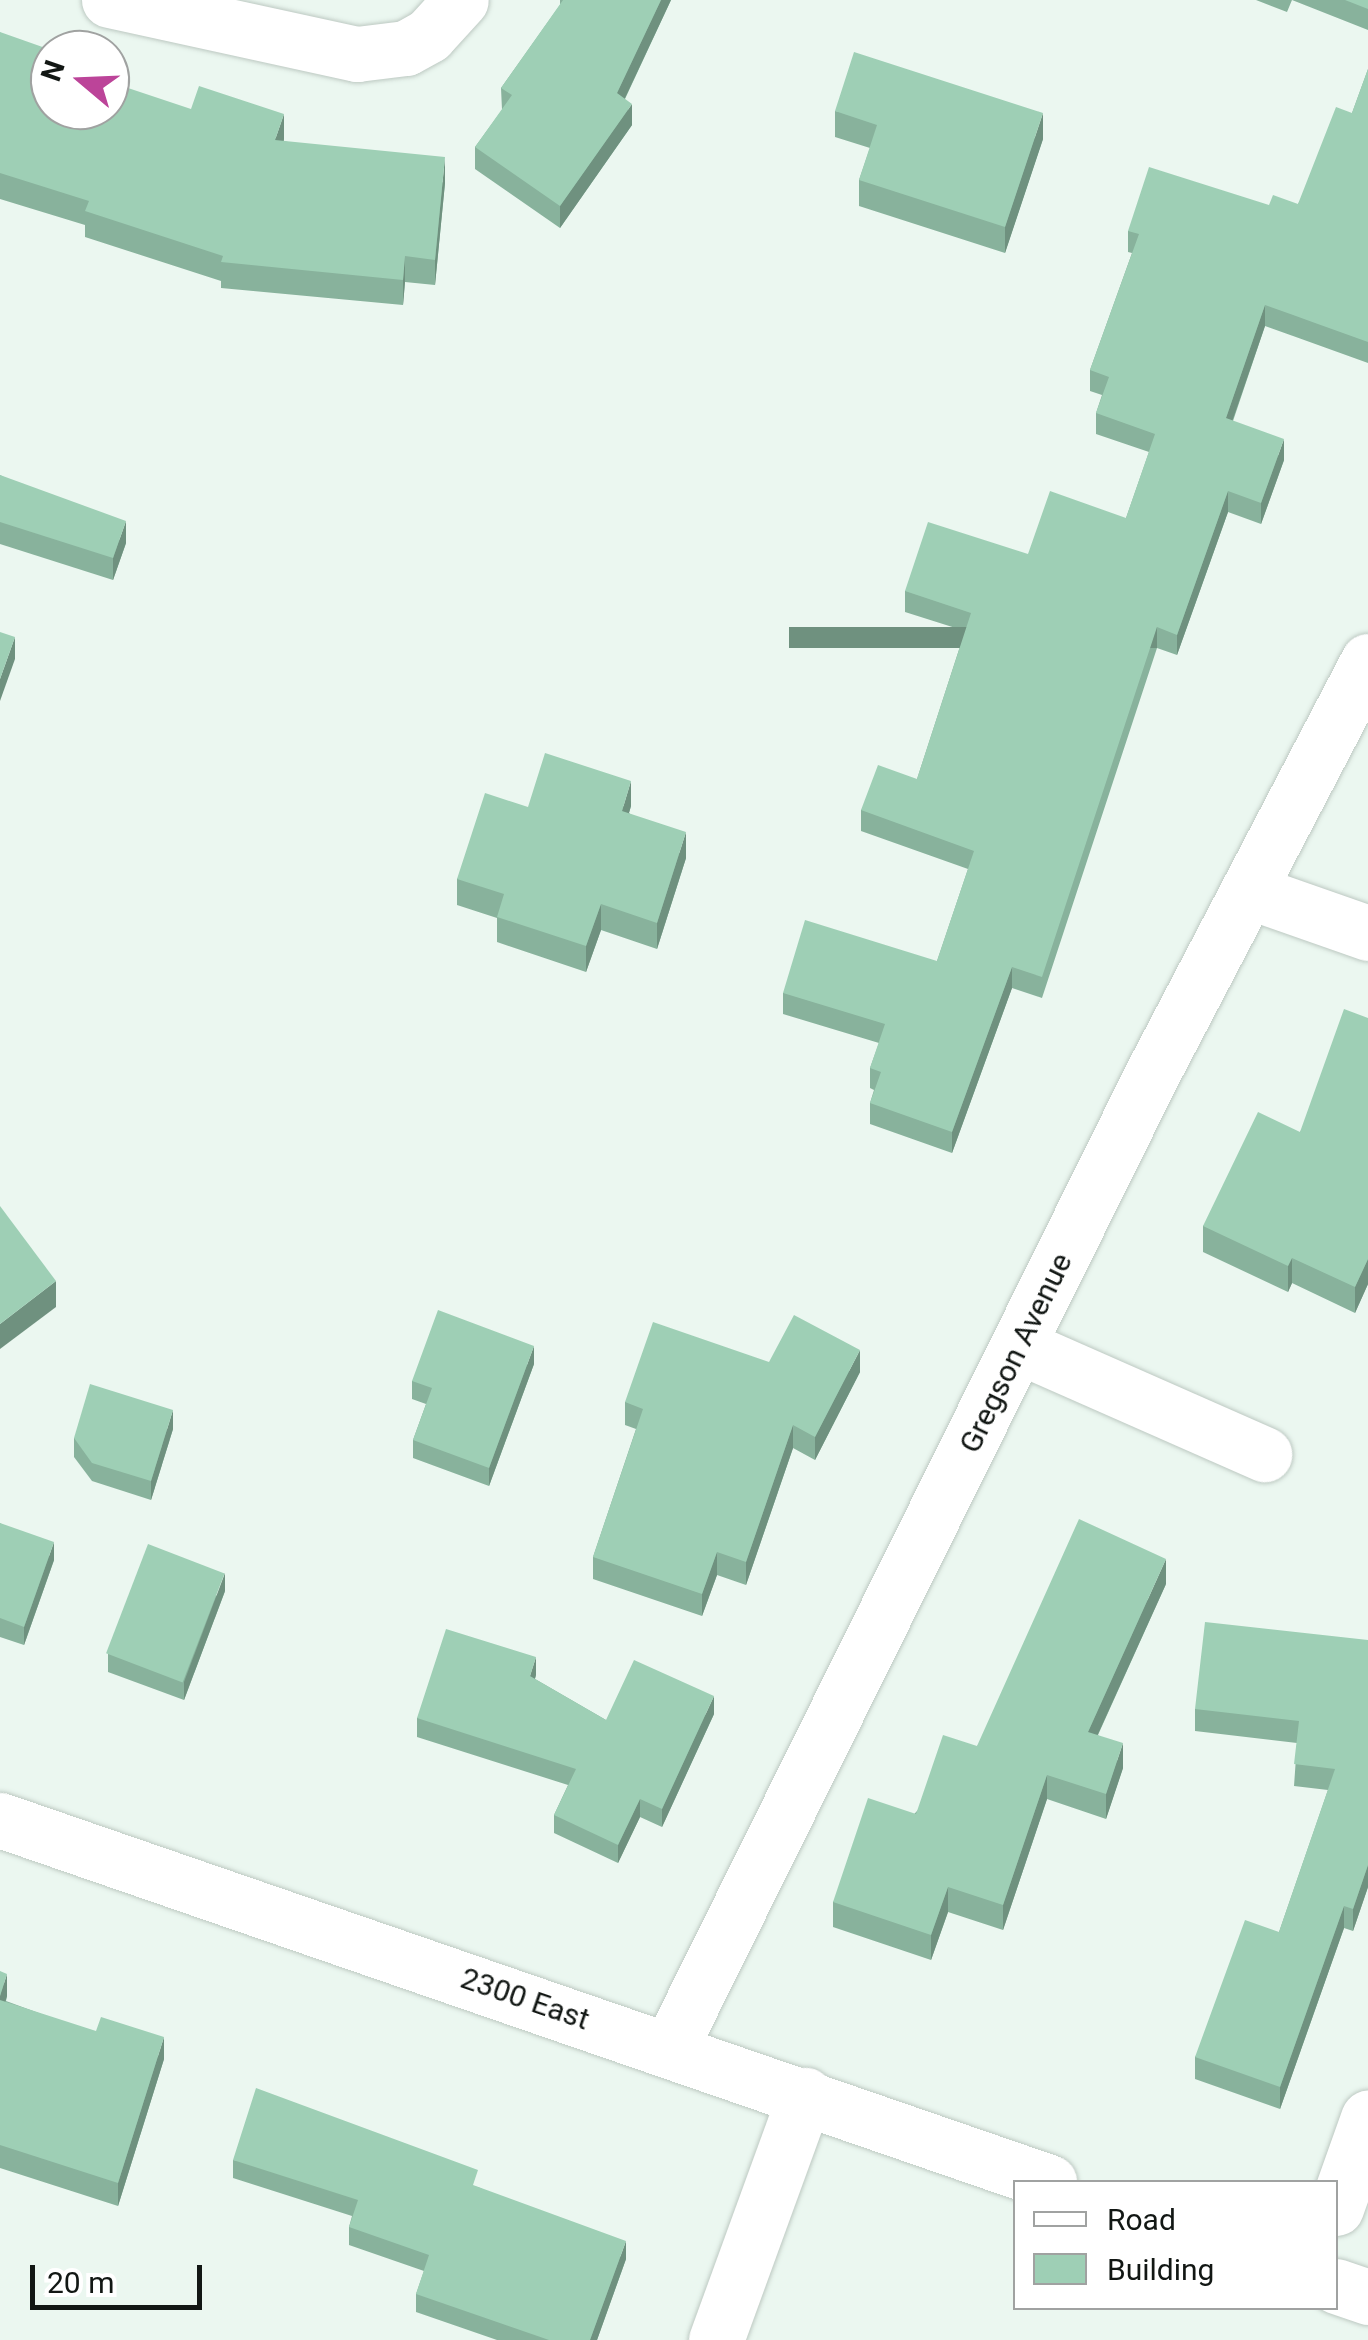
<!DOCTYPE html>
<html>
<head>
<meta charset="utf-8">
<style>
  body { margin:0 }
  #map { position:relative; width:1368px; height:2340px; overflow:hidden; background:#ebf7f0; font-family:Roboto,sans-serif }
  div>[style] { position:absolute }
  .roads { filter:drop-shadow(0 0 2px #bdc9c2) drop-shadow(0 0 2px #bdc9c2) }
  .minor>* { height:55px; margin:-27.5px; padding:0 27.5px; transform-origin:27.5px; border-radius:27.5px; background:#fff }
  .major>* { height:55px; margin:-27.5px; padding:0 27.5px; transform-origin:27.5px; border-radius:27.5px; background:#fff }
  .wall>* { inset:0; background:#88b29c }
  .shaded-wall>* { inset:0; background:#6f917f; transform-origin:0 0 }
  .building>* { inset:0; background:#9ecfb5; transform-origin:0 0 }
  span { translate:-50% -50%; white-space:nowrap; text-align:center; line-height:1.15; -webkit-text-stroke:9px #fff; paint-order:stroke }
  .street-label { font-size:30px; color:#121714 }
  .legend { position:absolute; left:1013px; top:2180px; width:325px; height:130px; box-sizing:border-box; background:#fff; border:2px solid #a0a2a1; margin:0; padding:12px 18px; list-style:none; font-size:30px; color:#121714 }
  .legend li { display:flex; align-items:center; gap:20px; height:50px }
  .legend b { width:50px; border:2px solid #a0a2a1 }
  .north { position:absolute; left:30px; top:30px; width:100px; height:100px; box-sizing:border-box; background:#fff; border:2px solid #a0a2a1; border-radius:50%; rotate:289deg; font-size:28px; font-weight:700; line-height:40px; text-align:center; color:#121714 }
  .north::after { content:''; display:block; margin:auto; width:35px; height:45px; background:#bc4499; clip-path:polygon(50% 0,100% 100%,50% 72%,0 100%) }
  .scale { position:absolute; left:30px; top:2265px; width:172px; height:45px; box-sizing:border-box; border:5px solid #121714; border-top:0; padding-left:12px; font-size:30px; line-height:35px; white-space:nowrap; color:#121714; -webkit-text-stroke:8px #fff; paint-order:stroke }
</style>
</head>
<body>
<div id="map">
  <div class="roads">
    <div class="minor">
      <div style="left:109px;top:0;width:254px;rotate:12.3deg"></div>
      <div style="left:357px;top:54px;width:49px;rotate:-7deg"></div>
      <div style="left:406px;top:48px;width:26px;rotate:-29deg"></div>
      <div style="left:429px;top:35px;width:47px;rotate:-47.6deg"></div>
      <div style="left:1251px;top:892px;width:124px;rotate:19.3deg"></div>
      <div style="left:1021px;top:1347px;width:266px;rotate:23.8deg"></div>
      <div style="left:670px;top:2048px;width:1087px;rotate:-63.67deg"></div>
      <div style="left:1152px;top:1074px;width:466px;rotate:-62.4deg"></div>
      <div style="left:1336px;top:2208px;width:96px;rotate:-70.4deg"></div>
      <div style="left:716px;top:2340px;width:261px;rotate:-70deg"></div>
    </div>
    <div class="major">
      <div style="left:0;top:1820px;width:1110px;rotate:19.04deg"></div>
      <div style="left:1336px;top:2286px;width:34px;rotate:19deg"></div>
    </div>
  </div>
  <div class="wall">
    <div style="clip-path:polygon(560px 0,671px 0,625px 99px,632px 125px,560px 228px,475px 169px,475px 147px,502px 110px,501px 88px,560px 5px)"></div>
    <div style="clip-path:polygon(1256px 0,1368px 0,1368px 30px,1292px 0,1287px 12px)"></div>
    <div style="clip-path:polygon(0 32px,50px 110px,284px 139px,284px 141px,445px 183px,435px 285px,405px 282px,403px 305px,221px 288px,221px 281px,85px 237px,85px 225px,0 199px)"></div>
    <div style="clip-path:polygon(1368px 69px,1368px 363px,1265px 326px,1233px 421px,1284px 460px,1261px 524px,1228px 512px,1177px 655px,1157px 648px,1042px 998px,1012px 988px,952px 1153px,870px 1124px,870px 1103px,874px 1090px,870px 1088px,870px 1068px,879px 1043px,783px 1014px,783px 993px,937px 961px,968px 869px,861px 831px,861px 810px,917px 779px,965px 631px,905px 612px,905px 591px,1028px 554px,1126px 518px,1149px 452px,1096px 434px,1096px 413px,1102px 395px,1090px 391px,1090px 370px,1132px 253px,1128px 252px,1128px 231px,1269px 205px,1298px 204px,1352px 113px)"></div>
    <div style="clip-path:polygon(835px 111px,1043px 139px,1005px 253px,859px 206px,859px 180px,870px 148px,835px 137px)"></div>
    <div style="clip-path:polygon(0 475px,126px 543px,113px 580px,0 544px)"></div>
    <div style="clip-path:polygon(631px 806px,629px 813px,686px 858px,657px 949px,601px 930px,586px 972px,497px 942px,497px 918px,457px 905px,457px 879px,528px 807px)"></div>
    <div style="clip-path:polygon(1368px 1018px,1368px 1284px,1355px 1313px,1292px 1283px,1288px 1292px,1203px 1252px,1203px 1226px,1300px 1132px)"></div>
    <div style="clip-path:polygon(769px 1362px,860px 1372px,815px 1460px,793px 1448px,746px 1585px,717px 1575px,702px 1616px,593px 1579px,593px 1557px,636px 1429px,625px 1425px,625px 1402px)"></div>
    <div style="clip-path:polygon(534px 1364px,489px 1486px,413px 1458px,413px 1440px,426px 1404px,412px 1399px,412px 1381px)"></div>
    <div style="clip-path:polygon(173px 1429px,151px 1500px,92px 1481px,74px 1457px,74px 1438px)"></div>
    <div style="clip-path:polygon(0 1523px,54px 1560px,24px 1645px,0 1637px)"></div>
    <div style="clip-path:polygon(1166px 1584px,1098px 1735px,1123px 1768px,1106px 1819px,1047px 1799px,1003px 1930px,948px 1912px,931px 1960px,833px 1927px,833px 1902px,977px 1746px)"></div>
    <div style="clip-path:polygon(225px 1591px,184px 1700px,108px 1672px,108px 1654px)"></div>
    <div style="clip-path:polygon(1368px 1640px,1368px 1887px,1353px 1931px,1344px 1928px,1280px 2109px,1195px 2079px,1195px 2057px,1279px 1932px,1328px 1790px,1294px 1786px,1297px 1743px,1195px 1731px,1195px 1709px)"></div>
    <div style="clip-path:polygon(536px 1675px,535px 1679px,606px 1720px,714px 1714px,662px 1827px,640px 1817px,618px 1863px,554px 1833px,554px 1815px,568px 1785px,417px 1737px,417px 1718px)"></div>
    <div style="clip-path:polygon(0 1971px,7px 1996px,6px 2001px,164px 2059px,118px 2206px,0 2168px)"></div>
    <div style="clip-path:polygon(233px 2160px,478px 2187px,626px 2259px,597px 2340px,497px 2340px,416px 2312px,416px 2294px,424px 2271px,349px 2245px,349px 2227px,352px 2216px,233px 2178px)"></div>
  </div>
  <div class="shaded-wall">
    <div style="clip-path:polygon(661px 0,671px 0,617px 115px,617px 93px)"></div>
    <div style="clip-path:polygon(632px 104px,632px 125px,560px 228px,560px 206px)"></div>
    <div style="clip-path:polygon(1043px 113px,1043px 139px,1005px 253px,1005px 227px)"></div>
    <div style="clip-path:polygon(284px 114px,284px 139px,275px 166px,275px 140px)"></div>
    <div style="clip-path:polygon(445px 157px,445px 183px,435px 285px,435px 260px)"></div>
    <div style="clip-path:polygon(405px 256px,405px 282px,403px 305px,403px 280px)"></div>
    <div style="clip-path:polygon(1265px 305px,1265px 326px,1226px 439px,1226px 418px)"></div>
    <div style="clip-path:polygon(1284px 439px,1284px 460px,1261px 524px,1261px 503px)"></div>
    <div style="clip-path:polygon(1228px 491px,1228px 512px,1177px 655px,1177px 635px)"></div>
    <div style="clip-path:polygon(126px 521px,126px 543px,113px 580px,113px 558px)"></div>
    <div style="left:1157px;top:627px;width:21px;height:368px;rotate:90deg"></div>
    <div style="clip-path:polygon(15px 637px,15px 659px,0 701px,0 679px)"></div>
    <div style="clip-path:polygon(631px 781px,631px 806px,622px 836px,622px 811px)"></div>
    <div style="clip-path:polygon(686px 832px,686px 858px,657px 949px,657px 923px)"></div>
    <div style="clip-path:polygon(601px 904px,601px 930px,586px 972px,586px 946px)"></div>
    <div style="clip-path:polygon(1012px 967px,1012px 988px,952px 1153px,952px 1132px)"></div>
    <div style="clip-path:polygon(1292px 1258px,1292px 1283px,1288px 1292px,1288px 1266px)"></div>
    <div style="clip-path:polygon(1368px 1259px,1368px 1284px,1355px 1313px,1355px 1287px)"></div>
    <div style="clip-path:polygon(56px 1281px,56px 1307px,0 1349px,0 1324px)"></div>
    <div style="clip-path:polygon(534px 1346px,534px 1364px,489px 1486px,489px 1468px)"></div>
    <div style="clip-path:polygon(860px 1350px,860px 1372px,815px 1460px,815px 1437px)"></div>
    <div style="clip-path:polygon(173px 1410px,173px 1429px,151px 1500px,151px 1481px)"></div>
    <div style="clip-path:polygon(793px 1425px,793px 1448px,746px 1585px,746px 1562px)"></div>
    <div style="clip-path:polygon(54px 1542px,54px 1560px,24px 1645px,24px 1627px)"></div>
    <div style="clip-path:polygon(717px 1552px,717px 1575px,702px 1616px,702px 1594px)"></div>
    <div style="clip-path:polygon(1166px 1559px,1166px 1584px,1088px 1756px,1088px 1732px)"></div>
    <div style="clip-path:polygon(225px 1573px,225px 1591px,184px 1700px,184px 1682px)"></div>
    <div style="clip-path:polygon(536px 1657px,536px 1675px,530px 1694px,530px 1676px)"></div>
    <div style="clip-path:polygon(714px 1696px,714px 1714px,662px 1827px,662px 1809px)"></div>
    <div style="clip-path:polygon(1123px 1743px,1123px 1768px,1106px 1819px,1106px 1794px)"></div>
    <div style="clip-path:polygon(1047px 1775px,1047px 1799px,1003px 1930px,1003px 1905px)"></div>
    <div style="clip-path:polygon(640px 1799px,640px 1817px,618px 1863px,618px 1845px)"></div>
    <div style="clip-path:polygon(1368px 1865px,1368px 1887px,1353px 1931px,1353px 1909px)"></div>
    <div style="clip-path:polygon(948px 1887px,948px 1912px,931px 1960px,931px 1935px)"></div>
    <div style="clip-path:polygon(1344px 1906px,1344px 1928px,1280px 2109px,1280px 2087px)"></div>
    <div style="clip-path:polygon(7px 1974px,7px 1996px,0 2019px,0 1996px)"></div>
    <div style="clip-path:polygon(164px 2037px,164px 2059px,118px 2206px,118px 2183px)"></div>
    <div style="clip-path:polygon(626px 2241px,626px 2259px,597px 2340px,590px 2340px)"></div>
  </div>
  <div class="building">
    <div style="clip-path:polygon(563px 0,661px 0,617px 93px,632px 104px,560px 206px,475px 147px,512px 95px,501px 88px)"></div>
    <div style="clip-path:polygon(1345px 0,1368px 0,1368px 9px)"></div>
    <div style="clip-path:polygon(0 32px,51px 50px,50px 110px,110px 110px,110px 82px,191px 109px,199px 86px,284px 114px,275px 140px,445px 157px,435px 260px,405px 256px,403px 280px,221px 262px,223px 256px,85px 211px,89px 201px,0 173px)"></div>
    <div style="clip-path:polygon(854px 52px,1043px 113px,1005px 227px,859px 180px,877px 125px,835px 111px)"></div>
    <div style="clip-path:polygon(1368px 69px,1368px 342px,1265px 305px,1226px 418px,1284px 439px,1261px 503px,1228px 491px,1177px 635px,1157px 627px,1042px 977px,1012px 967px,952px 1132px,870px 1103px,881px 1072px,870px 1068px,885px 1024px,783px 993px,805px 920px,937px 961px,974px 851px,861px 810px,878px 765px,917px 779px,971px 613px,905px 591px,928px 522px,1028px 554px,1050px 491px,1126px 518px,1155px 434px,1096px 413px,1109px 377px,1090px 370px,1139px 234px,1128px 231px,1149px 167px,1269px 205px,1273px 195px,1298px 204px,1336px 107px,1352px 113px)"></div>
    <div style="clip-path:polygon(0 475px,126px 521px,113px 558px,0 522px)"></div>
    <div style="clip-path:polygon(0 632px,15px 637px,0 679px)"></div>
    <div style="clip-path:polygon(545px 753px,631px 781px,622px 811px,686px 832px,657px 923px,601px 904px,586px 946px,497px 917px,504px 894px,457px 879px,485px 793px,528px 807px)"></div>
    <div style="clip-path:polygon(1344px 1009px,1368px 1018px,1368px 1259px,1355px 1287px,1292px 1258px,1288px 1266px,1203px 1226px,1258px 1112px,1300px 1132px)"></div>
    <div style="clip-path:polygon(0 1206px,56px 1281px,0 1324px)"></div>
    <div style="clip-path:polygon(438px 1310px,534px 1346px,489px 1468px,413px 1440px,432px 1388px,412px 1381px)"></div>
    <div style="clip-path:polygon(794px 1315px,860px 1350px,815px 1437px,793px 1425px,746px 1562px,717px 1552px,702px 1594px,593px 1557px,643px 1409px,625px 1402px,653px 1322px,769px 1362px)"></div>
    <div style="clip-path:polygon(90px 1384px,173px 1410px,151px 1481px,92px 1463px,74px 1438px)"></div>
    <div style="clip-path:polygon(1079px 1519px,1166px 1559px,1088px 1732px,1123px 1743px,1106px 1794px,1047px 1775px,1003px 1905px,948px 1887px,931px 1935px,833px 1902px,868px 1798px,916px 1814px,943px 1735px,977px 1746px)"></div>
    <div style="clip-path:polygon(0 1523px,54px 1542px,24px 1627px,0 1618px)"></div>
    <div style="left:148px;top:1544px;width:82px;height:117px;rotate:21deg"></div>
    <div style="clip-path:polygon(1205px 1622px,1368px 1640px,1368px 1865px,1353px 1909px,1344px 1906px,1280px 2087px,1195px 2057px,1245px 1920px,1279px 1932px,1335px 1769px,1294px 1764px,1299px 1721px,1195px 1709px)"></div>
    <div style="clip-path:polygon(446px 1629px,536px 1657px,530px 1676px,606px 1720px,634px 1660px,714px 1696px,662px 1809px,640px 1799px,618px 1845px,554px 1815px,576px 1769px,417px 1718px)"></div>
    <div style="clip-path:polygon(0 1971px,7px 1974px,0 1996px)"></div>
    <div style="clip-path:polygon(0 2000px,96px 2031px,101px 2017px,164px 2037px,118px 2183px,0 2145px)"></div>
    <div style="clip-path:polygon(256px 2088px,478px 2170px,473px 2185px,626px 2241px,590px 2340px,549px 2340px,416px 2294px,429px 2255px,349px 2227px,358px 2200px,233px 2160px)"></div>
  </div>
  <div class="street-label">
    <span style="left:1016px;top:1353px;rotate:-64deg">Gregson Avenue</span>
    <span style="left:525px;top:1999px;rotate:19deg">2300 East</span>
  </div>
  <ul class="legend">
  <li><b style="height:12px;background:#fff"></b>Road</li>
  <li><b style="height:28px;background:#9ecfb5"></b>Building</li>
  </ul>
  <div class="north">N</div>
  <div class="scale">20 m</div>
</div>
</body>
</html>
